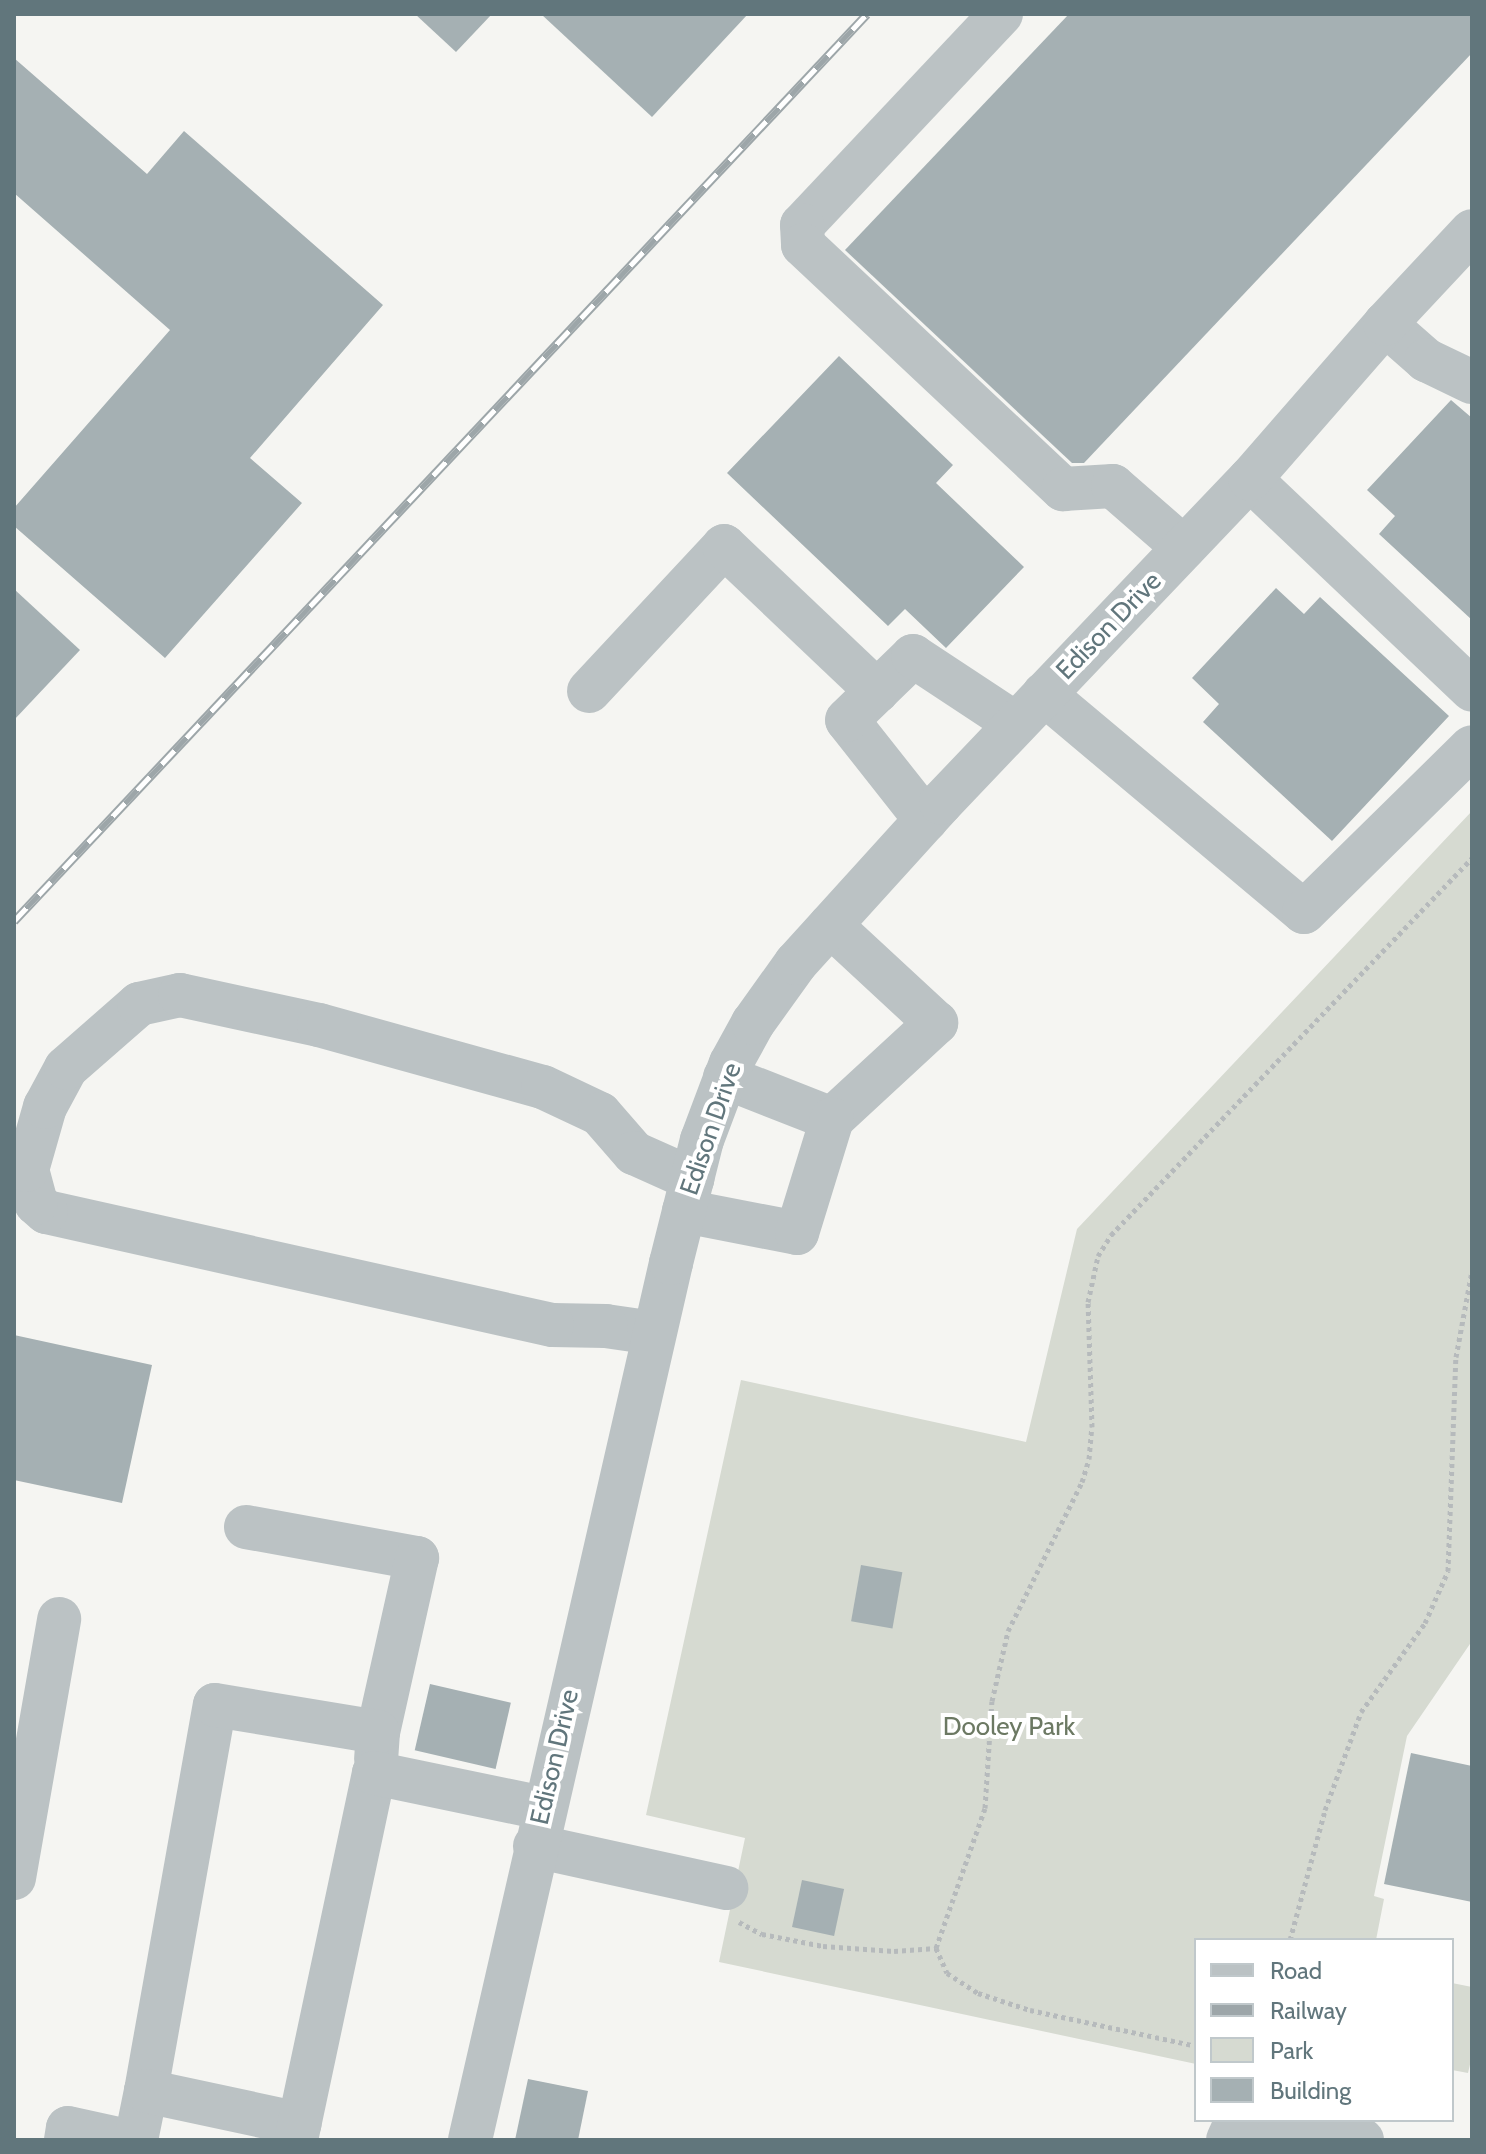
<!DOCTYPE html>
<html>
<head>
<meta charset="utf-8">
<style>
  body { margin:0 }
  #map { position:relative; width:1486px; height:2154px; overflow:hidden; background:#f5f5f2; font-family:Cabin,sans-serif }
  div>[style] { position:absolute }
  .green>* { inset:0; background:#d6dad1 }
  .building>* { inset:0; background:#a5b0b3; transform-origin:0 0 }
  .path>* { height:5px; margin-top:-2.5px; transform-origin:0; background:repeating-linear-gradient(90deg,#b6babc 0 4px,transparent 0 8px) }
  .minor>* { height:44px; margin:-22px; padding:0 22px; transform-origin:22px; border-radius:22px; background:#bbc2c4 }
  .rail>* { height:9px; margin-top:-4.5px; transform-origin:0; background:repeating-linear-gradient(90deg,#fff 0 18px,#9da6a9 0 36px); box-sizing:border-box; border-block:2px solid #9da6a9 }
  span { translate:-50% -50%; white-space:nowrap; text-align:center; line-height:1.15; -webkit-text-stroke:8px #fff; paint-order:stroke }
  .street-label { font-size:26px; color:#61767c }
  .park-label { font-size:26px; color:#6c7963 }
  .frame { position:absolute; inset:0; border:16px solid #61767c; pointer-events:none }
  .legend { position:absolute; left:1194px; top:1938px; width:260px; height:184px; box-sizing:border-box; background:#fff; border:2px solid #c0c8cb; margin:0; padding:10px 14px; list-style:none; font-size:24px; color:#61767c }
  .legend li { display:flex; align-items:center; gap:16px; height:40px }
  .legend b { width:40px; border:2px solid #c0c8cb }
</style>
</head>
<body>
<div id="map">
  <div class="green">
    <div style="clip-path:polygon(1472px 811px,1472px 1641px,1407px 1736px,1374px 1896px,1384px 1899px,1376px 1940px,1196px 1940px,1196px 2064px,719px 1962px,745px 1838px,646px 1815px,741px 1380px,1026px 1442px,1077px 1229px)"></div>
    <div style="clip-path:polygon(1452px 1983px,1472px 1987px,1472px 2056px,1468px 2073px,1452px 2070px)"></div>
  </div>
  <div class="building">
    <div style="clip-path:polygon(415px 14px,492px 14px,456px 52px)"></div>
    <div style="clip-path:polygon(541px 14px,748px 14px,652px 117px)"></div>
    <div style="clip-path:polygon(1069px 14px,1472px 14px,1472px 53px,1084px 463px,1072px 463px,845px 250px)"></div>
    <div style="clip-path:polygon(14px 58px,147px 174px,184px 131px,383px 305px,250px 458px,302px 503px,165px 658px,14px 526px,14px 508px,170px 330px,14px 193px)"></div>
    <div style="clip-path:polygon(839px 356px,953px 465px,936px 483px,1024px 567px,946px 648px,905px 609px,888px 626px,727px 473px)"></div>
    <div style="clip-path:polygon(1451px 400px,1472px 418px,1472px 620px,1379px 534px,1395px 516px,1367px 490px)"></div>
    <div style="clip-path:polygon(1276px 588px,1304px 614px,1320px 597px,1449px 716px,1332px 841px,1203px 722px,1219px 704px,1192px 678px)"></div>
    <div style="clip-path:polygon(14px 589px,80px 650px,14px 720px)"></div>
    <div style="clip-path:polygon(14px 1335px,152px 1365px,122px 1503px,14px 1480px)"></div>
    <div style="left:861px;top:1565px;width:42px;height:57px;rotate:10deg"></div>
    <div style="left:430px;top:1684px;width:83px;height:68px;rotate:13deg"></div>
    <div style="clip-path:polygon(1411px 1753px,1472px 1766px,1472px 1902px,1384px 1884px)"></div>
    <div style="left:802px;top:1880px;width:43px;height:48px;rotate:12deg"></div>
    <div style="clip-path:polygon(528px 2079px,588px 2091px,578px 2140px,515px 2140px)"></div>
  </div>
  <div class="path">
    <div style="left:739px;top:1922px;width:26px;rotate:28deg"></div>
    <div style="left:762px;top:1934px;width:62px;rotate:11.1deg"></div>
    <div style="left:823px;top:1946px;width:71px;rotate:4deg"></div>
    <div style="left:894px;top:1951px;width:42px;rotate:-4.1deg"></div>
    <div style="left:936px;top:1948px;width:148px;rotate:-70.7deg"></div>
    <div style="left:985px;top:1808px;width:107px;rotate:-86.3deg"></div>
    <div style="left:992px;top:1701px;width:72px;rotate:-77.1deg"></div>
    <div style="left:1008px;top:1631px;width:166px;rotate:-63.6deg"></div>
    <div style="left:1082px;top:1482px;width:24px;rotate:-73deg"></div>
    <div style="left:1089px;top:1459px;width:32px;rotate:-85deg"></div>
    <div style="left:1092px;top:1427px;width:125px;rotate:-91.8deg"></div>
    <div style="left:1088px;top:1302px;width:47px;rotate:-77.7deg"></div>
    <div style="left:1098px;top:1256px;width:25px;rotate:-58deg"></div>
    <div style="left:1111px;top:1235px;width:522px;rotate:-46.24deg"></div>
    <div style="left:1290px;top:1940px;width:135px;rotate:-74.9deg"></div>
    <div style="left:1325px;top:1810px;width:104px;rotate:-69.8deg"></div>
    <div style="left:1361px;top:1712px;width:110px;rotate:-54.3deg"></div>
    <div style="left:1425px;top:1623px;width:57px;rotate:-66.1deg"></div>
    <div style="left:1448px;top:1571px;width:214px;rotate:-87.9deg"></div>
    <div style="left:1456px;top:1357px;width:87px;rotate:-79.5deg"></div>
    <div style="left:936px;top:1948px;width:27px;rotate:66deg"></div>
    <div style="left:947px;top:1973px;width:37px;rotate:33deg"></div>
    <div style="left:978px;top:1993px;width:55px;rotate:18.1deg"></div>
    <div style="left:1030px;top:2010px;width:170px;rotate:12.2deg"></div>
  </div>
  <div class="minor">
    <div style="left:1001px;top:14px;width:290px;rotate:133.3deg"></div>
    <div style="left:802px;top:225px;width:20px;rotate:87deg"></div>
    <div style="left:803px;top:245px;width:357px;rotate:43.2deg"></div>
    <div style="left:1063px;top:489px;width:50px;rotate:-3.4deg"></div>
    <div style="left:1113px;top:486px;width:94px;rotate:41.1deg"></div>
    <div style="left:1385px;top:324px;width:55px;rotate:41.3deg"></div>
    <div style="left:1426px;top:360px;width:51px;rotate:25.6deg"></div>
    <div style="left:1250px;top:479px;width:306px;rotate:43.5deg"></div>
    <div style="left:589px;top:691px;width:198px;rotate:-47deg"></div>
    <div style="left:724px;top:546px;width:211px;rotate:43.5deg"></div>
    <div style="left:1044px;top:694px;width:339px;rotate:40deg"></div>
    <div style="left:1304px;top:912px;width:235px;rotate:-44.5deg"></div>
    <div style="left:926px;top:820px;width:127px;rotate:-128.3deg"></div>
    <div style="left:847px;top:720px;width:92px;rotate:-44.1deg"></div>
    <div style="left:913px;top:656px;width:123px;rotate:33.4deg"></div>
    <div style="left:725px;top:1077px;width:115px;rotate:21.4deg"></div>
    <div style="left:832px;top:1119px;width:142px;rotate:-42.7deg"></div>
    <div style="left:936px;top:1023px;width:144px;rotate:-137.2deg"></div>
    <div style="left:684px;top:1211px;width:115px;rotate:11deg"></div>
    <div style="left:797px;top:1233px;width:119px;rotate:-72.9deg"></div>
    <div style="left:654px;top:1333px;width:49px;rotate:-171.7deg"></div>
    <div style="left:606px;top:1326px;width:54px;rotate:-178.9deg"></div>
    <div style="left:552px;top:1325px;width:518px;rotate:-167.41deg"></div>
    <div style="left:46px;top:1212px;width:13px;rotate:-138deg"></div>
    <div style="left:36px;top:1203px;width:34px;rotate:-105deg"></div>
    <div style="left:27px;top:1170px;width:66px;rotate:-74.1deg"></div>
    <div style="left:45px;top:1107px;width:44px;rotate:-61.7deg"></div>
    <div style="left:66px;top:1068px;width:97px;rotate:-41.2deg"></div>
    <div style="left:139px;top:1004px;width:42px;rotate:-12.4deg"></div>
    <div style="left:180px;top:995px;width:142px;rotate:12.2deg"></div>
    <div style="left:319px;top:1025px;width:232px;rotate:15.5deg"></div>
    <div style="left:543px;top:1087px;width:63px;rotate:25.3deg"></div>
    <div style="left:600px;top:1114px;width:52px;rotate:48.9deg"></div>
    <div style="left:634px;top:1153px;width:64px;rotate:24.1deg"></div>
    <div style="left:246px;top:1527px;width:174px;rotate:10.3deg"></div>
    <div style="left:417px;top:1558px;width:178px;rotate:102.6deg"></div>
    <div style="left:378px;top:1732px;width:27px;rotate:94deg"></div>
    <div style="left:535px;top:1846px;width:196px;rotate:12.4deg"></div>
    <div style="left:14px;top:1878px;width:263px;rotate:-80.1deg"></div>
    <div style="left:146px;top:2091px;width:392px;rotate:-79.9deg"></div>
    <div style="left:215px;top:1705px;width:165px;rotate:9.4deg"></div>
    <div style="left:1263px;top:2120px;width:101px;rotate:11.4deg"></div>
    <div style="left:66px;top:2140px;width:12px;rotate:-81deg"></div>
    <div style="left:68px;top:2128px;width:56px;rotate:12.3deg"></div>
    <div style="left:136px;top:2140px;width:50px;rotate:-78.5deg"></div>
    <div style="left:146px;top:2091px;width:157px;rotate:12.1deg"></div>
    <div style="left:296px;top:2140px;width:375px;rotate:-78deg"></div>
    <div style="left:374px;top:1773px;width:173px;rotate:11.7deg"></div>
    <div style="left:470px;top:2140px;width:900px;rotate:-77.09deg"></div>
    <div style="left:671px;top:1263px;width:127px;rotate:-75.9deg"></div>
    <div style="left:702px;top:1140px;width:82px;rotate:-69.4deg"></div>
    <div style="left:731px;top:1063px;width:46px;rotate:-61.2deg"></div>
    <div style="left:753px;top:1023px;width:74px;rotate:-54.4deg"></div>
    <div style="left:796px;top:963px;width:216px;rotate:-47.8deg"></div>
    <div style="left:941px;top:803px;width:448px;rotate:-46.4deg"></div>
    <div style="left:1250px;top:479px;width:206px;rotate:-48.9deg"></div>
    <div style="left:1385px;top:324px;width:127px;rotate:-46.9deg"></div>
    <div style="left:1228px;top:2140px;width:22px;rotate:-66deg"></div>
  </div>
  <div class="rail">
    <div style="left:14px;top:921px;width:1245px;rotate:-46.76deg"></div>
  </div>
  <div class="street-label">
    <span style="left:1109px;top:626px;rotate:-46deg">Edison Drive</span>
    <span style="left:711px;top:1129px;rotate:-71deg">Edison Drive</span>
    <span style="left:555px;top:1757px;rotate:-77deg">Edison Drive</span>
  </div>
  <div class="park-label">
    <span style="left:1009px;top:1727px">Dooley Park</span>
  </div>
  <div class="frame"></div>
  <ul class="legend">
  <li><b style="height:10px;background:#bbc2c4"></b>Road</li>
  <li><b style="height:10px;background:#9da6a9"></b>Railway</li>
  <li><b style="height:22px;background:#d6dad1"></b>Park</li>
  <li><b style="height:22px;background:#a5b0b3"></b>Building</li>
  </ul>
</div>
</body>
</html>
